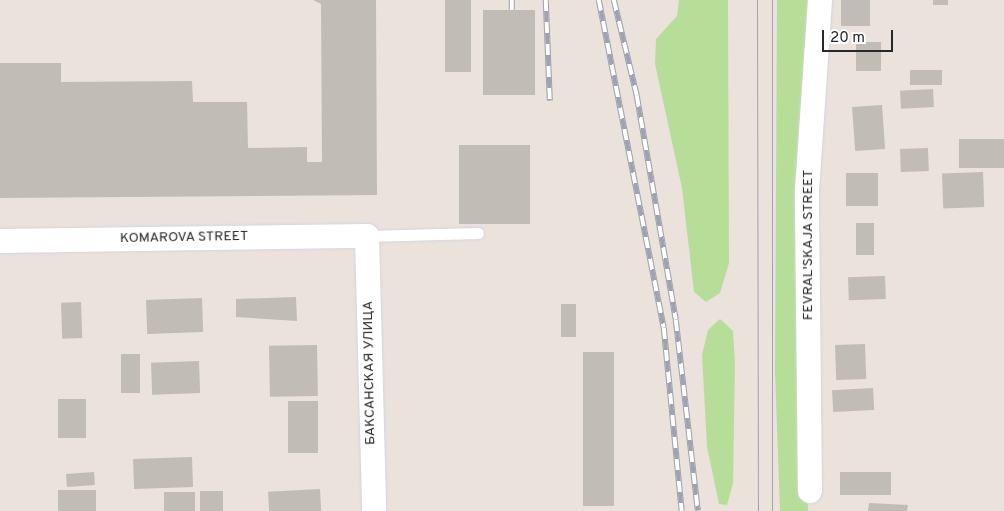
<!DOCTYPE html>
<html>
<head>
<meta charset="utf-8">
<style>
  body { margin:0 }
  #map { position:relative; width:1004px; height:511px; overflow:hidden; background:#eae2db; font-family:Overpass,sans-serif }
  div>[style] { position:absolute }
  .green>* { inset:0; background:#b7de99 }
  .building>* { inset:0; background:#c2bcb7; transform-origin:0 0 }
  .roads { filter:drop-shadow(0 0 1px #d0d5e1) drop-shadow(0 0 1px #d0d5e1) }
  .lane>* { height:11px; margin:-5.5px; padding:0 5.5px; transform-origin:5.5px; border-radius:5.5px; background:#fff }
  .street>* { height:24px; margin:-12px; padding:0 12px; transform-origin:12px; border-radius:12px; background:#fff }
  .tram>* { height:1px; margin:-0.5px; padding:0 0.5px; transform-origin:0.5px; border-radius:0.5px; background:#9ea2b2 }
  .rail>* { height:5.5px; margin-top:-2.75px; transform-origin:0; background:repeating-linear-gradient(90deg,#fff 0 11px,#9ea2b2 0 22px); box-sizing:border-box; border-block:1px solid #9ea2b2 }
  span { translate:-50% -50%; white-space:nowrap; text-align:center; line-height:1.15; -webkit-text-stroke:5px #fff; paint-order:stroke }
  .street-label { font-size:14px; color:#282828 }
  .scale { position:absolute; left:822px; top:30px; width:71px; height:22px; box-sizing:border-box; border:2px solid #282828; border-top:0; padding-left:6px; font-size:15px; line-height:18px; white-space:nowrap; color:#282828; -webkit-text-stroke:4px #fff; paint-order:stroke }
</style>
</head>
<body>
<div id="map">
  <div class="green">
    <div style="clip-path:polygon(679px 0,728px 0,729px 263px,720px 293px,706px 302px,694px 292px,682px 188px,655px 64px,656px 39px,677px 16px)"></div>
    <div style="clip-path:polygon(777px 0,812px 0,803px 136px,808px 511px,780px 511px,775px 372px)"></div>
    <div style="clip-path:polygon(720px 319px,733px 331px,735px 363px,733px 483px,727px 505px,719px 504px,707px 447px,702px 355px,708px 330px)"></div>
  </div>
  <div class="building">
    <div style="clip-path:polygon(313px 0,376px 0,377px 195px,0 198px,0 63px,61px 63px,61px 82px,192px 81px,193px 102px,247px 102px,248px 148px,307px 147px,307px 162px,322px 162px,321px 4px)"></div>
    <div style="left:445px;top:0;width:26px;height:72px"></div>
    <div style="left:841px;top:0;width:29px;height:26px"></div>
    <div style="left:933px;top:0;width:15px;height:5px"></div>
    <div style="left:483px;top:10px;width:52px;height:85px"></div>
    <div style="left:856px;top:42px;width:25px;height:29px"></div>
    <div style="left:910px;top:70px;width:32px;height:15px"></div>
    <div style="left:933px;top:89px;width:18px;height:33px;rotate:87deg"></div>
    <div style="left:882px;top:105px;width:44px;height:30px;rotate:86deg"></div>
    <div style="left:1004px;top:139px;width:29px;height:45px;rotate:90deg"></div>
    <div style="left:459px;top:145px;width:71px;height:79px"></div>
    <div style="left:928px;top:148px;width:23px;height:28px;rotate:88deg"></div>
    <div style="left:983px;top:172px;width:35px;height:41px;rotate:88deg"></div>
    <div style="left:846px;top:173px;width:32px;height:33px"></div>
    <div style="left:856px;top:223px;width:18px;height:32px"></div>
    <div style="left:885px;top:276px;width:23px;height:37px;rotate:88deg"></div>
    <div style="clip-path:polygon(296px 297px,297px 321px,236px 317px,236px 299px)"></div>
    <div style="left:202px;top:298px;width:34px;height:56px;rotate:88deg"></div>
    <div style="left:81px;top:302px;width:36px;height:20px;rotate:88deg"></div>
    <div style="left:561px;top:304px;width:15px;height:33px"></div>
    <div style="left:865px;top:344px;width:35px;height:30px;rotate:88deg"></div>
    <div style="left:317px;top:345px;width:51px;height:48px;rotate:89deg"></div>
    <div style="left:583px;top:352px;width:31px;height:154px"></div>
    <div style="left:121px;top:354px;width:19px;height:39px"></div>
    <div style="left:199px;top:361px;width:32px;height:48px;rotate:88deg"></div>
    <div style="left:873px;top:388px;width:22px;height:41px;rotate:87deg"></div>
    <div style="left:58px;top:399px;width:28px;height:39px"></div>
    <div style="left:288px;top:401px;width:30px;height:52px"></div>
    <div style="left:192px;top:457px;width:30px;height:59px;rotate:88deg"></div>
    <div style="left:94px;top:472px;width:13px;height:28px;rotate:86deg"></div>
    <div style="left:891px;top:472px;width:23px;height:51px;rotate:90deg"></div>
    <div style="left:320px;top:489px;width:22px;height:52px;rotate:87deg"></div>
    <div style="left:96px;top:490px;width:21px;height:38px;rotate:90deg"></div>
    <div style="left:223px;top:491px;width:20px;height:23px;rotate:90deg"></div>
    <div style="left:195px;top:492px;width:19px;height:31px;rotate:90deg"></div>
    <div style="clip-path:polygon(869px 503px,908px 505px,907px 511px,868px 511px)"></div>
  </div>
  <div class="roads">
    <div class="lane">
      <div style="left:367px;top:236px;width:111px;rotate:-1.5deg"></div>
    </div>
    <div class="street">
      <div style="left:0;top:241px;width:367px;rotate:-0.8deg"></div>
      <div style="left:367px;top:236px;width:275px;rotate:88.5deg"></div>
      <div style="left:810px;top:491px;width:300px;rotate:-90.6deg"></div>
      <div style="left:807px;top:191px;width:191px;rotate:-86.1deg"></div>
    </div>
  </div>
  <div class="tram">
    <div style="left:757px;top:0;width:511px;rotate:89.89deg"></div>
    <div style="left:772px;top:0;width:511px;rotate:90deg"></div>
  </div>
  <div class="rail">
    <div style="left:512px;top:0;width:10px;rotate:90deg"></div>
    <div style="left:546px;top:0;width:101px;rotate:87.7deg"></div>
    <div style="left:599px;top:0;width:334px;rotate:78.8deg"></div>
    <div style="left:664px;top:328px;width:184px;rotate:84.4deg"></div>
    <div style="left:614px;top:0;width:99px;rotate:76.5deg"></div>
    <div style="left:637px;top:96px;width:227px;rotate:80.1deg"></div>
    <div style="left:676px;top:320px;width:192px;rotate:83.4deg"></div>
  </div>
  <div class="street-label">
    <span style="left:184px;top:238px;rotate:-1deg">KOMAROVA STREET</span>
    <span style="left:809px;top:245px;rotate:-90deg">FEVRAL'SKAJA STREET</span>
    <span style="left:370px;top:373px;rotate:-91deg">БАКСАНСКАЯ УЛИЦА</span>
  </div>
  <div class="scale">20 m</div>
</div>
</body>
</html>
